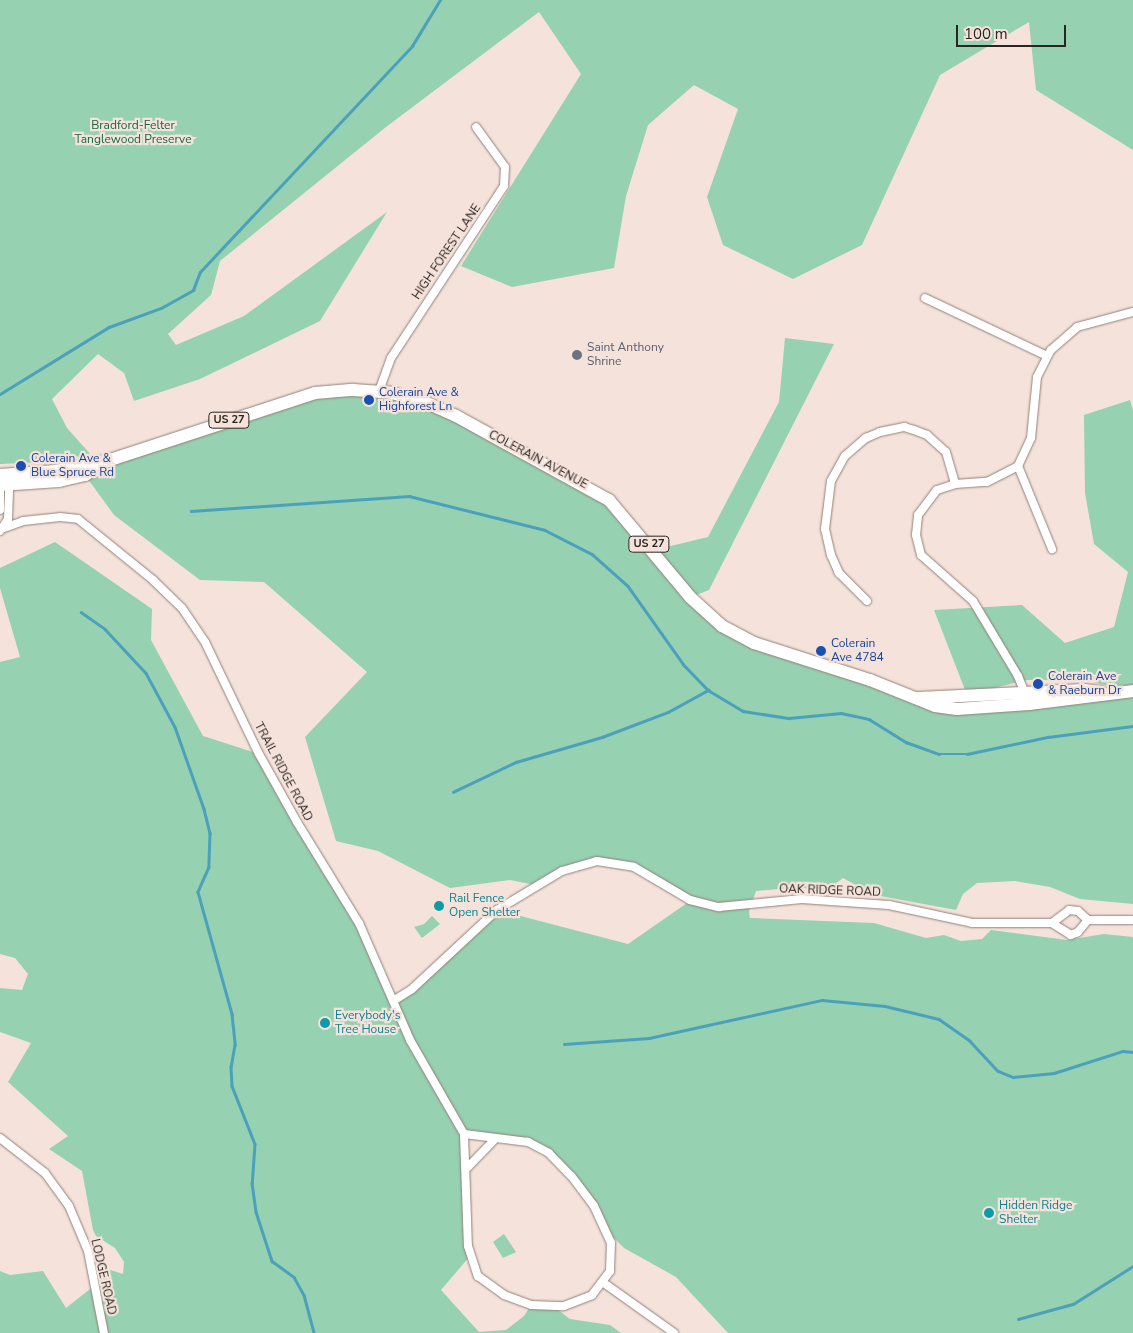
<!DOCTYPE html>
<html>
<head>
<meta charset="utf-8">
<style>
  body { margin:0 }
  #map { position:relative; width:1133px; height:1333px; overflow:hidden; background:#f5e3db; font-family:"Nunito Sans",sans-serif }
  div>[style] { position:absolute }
  .green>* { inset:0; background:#96d1b1 }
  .stream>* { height:2.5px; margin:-1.25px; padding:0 1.25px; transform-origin:1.25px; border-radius:1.25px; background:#4ba1bb }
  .roads { filter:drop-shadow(0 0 1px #91817a) drop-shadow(0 0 1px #91817a) }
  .minor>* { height:8px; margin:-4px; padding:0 4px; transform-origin:4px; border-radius:4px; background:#fff }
  .primary>* { height:12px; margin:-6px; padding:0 6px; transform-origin:6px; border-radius:6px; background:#fff }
  .dots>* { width:14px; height:14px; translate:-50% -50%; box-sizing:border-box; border:2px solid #f5e3db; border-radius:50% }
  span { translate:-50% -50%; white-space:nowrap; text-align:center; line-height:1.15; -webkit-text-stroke:4.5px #f5e3db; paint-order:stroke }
  .shield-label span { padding:1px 4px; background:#f5e3db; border:1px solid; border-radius:4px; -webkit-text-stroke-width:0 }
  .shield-label { font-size:11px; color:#2b2421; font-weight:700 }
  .park-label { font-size:12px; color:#116745 }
  .street-label { font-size:12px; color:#2b2421 }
  .worship-label { font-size:12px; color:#5b616d }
  .left { translate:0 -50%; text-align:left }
  .transit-label { font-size:12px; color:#164399 }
  .culture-label { font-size:12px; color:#0d838f }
  .scale { position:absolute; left:956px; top:25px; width:110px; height:22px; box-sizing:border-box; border:2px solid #2b2421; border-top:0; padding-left:6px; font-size:15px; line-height:18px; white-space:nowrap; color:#2b2421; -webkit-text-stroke:4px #f5e3db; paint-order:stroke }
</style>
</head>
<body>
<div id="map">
  <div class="green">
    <div style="clip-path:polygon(0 0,1133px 0,1133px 150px,1036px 90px,1029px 22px,940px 75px,862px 245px,793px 279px,723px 245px,707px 197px,738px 109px,694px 85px,648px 125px,626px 196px,614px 268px,512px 287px,461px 266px,581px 74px,539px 12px,386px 127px,220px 261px,211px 295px,168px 334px,176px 345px,244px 316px,387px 212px,320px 321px,200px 379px,134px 401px,124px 373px,98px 354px,52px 399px,67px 428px,92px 456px,70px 461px,0 464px)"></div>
    <div style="clip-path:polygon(785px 338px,834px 344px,709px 590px,691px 597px,722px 626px,935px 706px,1129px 691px,1085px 680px,1026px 680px,967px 695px,934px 610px,1022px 605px,1065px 643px,1114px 627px,1128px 572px,1094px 544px,1085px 493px,1084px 415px,1130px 400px,1133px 411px,1133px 904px,1080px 899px,1050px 887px,1015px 881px,977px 883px,963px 894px,956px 910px,875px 895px,843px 878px,823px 893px,801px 887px,756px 891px,749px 911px,750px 918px,874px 923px,926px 938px,944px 935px,961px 941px,982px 939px,991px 930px,1067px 940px,1104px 934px,1133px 937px,1133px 1333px,728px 1333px,676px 1277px,624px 1248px,607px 1231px,594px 1206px,540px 1148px,464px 1134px,470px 1256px,441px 1290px,479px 1332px,506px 1330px,524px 1316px,531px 1305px,554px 1307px,570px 1319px,610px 1325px,621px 1333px,0 1333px,0 1271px,10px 1275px,43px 1271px,66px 1308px,95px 1285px,92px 1269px,104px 1268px,123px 1274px,124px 1262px,115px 1248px,96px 1236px,93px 1230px,82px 1171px,49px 1149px,68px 1136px,8px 1082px,31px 1043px,0 1032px,0 988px,22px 990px,28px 974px,15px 958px,0 954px,0 662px,20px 657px,0 588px,0 568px,55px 542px,152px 609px,151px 640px,203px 736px,259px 754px,343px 898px,393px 1001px,497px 910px,628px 944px,690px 901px,643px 871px,597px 861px,535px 885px,510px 880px,450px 888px,378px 851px,336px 841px,305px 737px,367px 672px,264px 582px,200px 580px,114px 515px,85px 475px,315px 393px,406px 397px,596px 492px,654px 550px,708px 537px,779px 402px)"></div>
    <div style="clip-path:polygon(432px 916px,440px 924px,422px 938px,414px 927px,424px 924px)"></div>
    <div style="clip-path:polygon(504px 1234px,516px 1252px,503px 1258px,493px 1242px)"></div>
  </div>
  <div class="stream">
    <div style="left:0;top:394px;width:128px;rotate:-31.6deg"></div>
    <div style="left:109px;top:327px;width:55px;rotate:-20.1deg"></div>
    <div style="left:161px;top:308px;width:37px;rotate:-29deg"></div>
    <div style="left:193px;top:290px;width:19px;rotate:-69deg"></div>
    <div style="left:200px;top:272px;width:310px;rotate:-46.8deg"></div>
    <div style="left:412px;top:46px;width:54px;rotate:-58.7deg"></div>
    <div style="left:191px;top:511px;width:219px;rotate:-3.9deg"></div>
    <div style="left:409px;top:496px;width:140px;rotate:14deg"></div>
    <div style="left:545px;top:530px;width:53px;rotate:27.1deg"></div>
    <div style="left:592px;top:554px;width:48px;rotate:41.6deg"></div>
    <div style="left:628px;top:586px;width:97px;rotate:54.7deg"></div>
    <div style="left:684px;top:665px;width:35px;rotate:46deg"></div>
    <div style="left:708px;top:690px;width:41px;rotate:31deg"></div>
    <div style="left:743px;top:711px;width:47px;rotate:8.7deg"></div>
    <div style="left:789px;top:718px;width:52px;rotate:-5.5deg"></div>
    <div style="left:841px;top:713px;width:29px;rotate:12deg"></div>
    <div style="left:869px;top:719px;width:44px;rotate:31.9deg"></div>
    <div style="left:906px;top:742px;width:35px;rotate:20deg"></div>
    <div style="left:939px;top:754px;width:28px"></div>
    <div style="left:967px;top:754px;width:83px;rotate:-11.9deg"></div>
    <div style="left:1048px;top:737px;width:86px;rotate:-7.4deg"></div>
    <div style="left:81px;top:612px;width:29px;rotate:35deg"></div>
    <div style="left:105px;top:629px;width:60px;rotate:47deg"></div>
    <div style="left:146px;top:673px;width:61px;rotate:61.8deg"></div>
    <div style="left:175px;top:727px;width:87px;rotate:70.5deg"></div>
    <div style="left:204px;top:809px;width:25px;rotate:76deg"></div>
    <div style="left:210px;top:833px;width:34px;rotate:92deg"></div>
    <div style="left:209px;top:867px;width:27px;rotate:114deg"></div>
    <div style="left:198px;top:892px;width:127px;rotate:74.4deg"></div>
    <div style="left:232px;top:1014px;width:31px;rotate:84deg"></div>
    <div style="left:235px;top:1045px;width:22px;rotate:100deg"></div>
    <div style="left:231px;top:1067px;width:19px;rotate:87deg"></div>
    <div style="left:232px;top:1086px;width:62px;rotate:68.4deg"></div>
    <div style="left:255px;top:1144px;width:39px;rotate:94deg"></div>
    <div style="left:252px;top:1183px;width:29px;rotate:82deg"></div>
    <div style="left:256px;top:1212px;width:52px;rotate:71.9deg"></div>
    <div style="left:272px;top:1261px;width:27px;rotate:36deg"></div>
    <div style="left:294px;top:1277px;width:21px;rotate:61deg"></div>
    <div style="left:304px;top:1295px;width:39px;rotate:75deg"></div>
    <div style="left:453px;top:792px;width:70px;rotate:-25.5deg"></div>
    <div style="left:516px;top:762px;width:90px;rotate:-16.2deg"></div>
    <div style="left:602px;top:737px;width:71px;rotate:-20.7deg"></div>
    <div style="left:668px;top:712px;width:46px;rotate:-28.8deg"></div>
    <div style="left:564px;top:1044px;width:85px;rotate:-4deg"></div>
    <div style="left:649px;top:1038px;width:177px;rotate:-12.4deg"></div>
    <div style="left:822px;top:1000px;width:63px;rotate:5.4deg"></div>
    <div style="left:885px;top:1006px;width:56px;rotate:13.5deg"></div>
    <div style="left:939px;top:1019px;width:38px;rotate:35deg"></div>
    <div style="left:970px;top:1041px;width:41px;rotate:47deg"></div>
    <div style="left:998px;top:1071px;width:16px;rotate:22deg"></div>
    <div style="left:1013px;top:1077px;width:41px;rotate:-5.6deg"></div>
    <div style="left:1054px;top:1073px;width:72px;rotate:-17.7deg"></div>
    <div style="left:1123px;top:1051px;width:10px;rotate:6deg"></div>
    <div style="left:1018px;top:1319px;width:57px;rotate:-15.3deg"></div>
    <div style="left:1073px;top:1304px;width:71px;rotate:-32.3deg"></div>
  </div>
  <div class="roads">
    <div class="minor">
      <div style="left:925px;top:298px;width:135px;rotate:25.4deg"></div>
      <div style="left:379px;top:391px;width:35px;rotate:-70deg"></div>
      <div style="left:391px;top:358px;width:206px;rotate:-56.7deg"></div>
      <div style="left:504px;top:186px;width:19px;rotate:-87deg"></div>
      <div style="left:505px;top:167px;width:49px;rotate:-125.9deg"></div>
      <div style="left:1018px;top:466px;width:90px;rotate:67.7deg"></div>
      <div style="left:0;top:489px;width:21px;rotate:90deg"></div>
      <div style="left:4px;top:528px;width:20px;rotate:-20deg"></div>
      <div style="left:23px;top:521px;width:37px;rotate:-6deg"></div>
      <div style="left:60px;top:517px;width:18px;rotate:6deg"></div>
      <div style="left:78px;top:519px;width:97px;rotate:39.1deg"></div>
      <div style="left:153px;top:580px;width:40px;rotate:44deg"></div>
      <div style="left:182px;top:608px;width:41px;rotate:55.9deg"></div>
      <div style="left:205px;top:642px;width:124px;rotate:64.3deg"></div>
      <div style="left:259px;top:754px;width:78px;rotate:60.8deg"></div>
      <div style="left:297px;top:822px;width:119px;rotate:58.5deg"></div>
      <div style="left:359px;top:923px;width:128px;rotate:66.4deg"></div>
      <div style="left:410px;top:1040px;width:108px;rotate:60.1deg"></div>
      <div style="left:464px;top:1134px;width:112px;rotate:88deg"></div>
      <div style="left:468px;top:1246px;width:32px;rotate:72deg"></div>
      <div style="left:478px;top:1276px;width:32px;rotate:36deg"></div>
      <div style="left:504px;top:1295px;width:29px;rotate:20deg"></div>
      <div style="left:531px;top:1305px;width:33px;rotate:2deg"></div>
      <div style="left:564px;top:1306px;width:30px;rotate:-21deg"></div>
      <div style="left:592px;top:1295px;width:30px;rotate:-53deg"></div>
      <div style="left:610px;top:1271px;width:28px;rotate:-88deg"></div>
      <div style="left:611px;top:1243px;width:41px;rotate:-114.7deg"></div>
      <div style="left:594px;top:1206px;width:38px;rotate:-127deg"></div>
      <div style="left:571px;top:1176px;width:32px;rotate:-134deg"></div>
      <div style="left:549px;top:1153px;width:24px;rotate:-152deg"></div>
      <div style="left:528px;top:1142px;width:64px;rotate:-172.9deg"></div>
      <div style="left:0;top:531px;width:14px;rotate:-56deg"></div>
      <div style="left:8px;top:519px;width:38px;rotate:-88deg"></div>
      <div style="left:867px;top:601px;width:40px;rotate:-135deg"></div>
      <div style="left:839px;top:573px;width:20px;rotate:-114deg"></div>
      <div style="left:831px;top:555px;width:27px;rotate:-103deg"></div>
      <div style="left:825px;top:529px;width:48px;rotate:-82.9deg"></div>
      <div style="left:831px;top:481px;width:29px;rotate:-61deg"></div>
      <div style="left:845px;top:456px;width:28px;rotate:-41deg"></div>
      <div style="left:866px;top:438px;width:15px;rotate:-23deg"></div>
      <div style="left:880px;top:432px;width:25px;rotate:-12deg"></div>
      <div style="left:904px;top:427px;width:10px;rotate:17deg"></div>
      <div style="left:914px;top:430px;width:14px;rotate:21deg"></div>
      <div style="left:927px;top:435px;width:25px;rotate:42deg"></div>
      <div style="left:946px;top:452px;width:33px;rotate:74deg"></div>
      <div style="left:1026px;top:696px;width:22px;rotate:-112deg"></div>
      <div style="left:1018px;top:676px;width:87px;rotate:-121deg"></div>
      <div style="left:973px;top:601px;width:69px;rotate:-138.5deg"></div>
      <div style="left:921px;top:555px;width:21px;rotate:-104deg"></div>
      <div style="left:916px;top:535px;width:20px;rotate:-84deg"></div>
      <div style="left:918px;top:515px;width:31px;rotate:-53deg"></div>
      <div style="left:937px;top:490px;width:19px;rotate:-18deg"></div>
      <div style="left:955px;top:484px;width:32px;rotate:-4deg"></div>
      <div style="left:987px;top:482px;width:35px;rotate:-27deg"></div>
      <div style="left:1018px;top:466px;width:31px;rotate:-65deg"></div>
      <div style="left:1031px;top:438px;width:61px;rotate:-84.4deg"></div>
      <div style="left:1037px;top:377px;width:30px;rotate:-63deg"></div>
      <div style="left:1051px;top:350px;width:35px;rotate:-41deg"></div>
      <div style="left:1077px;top:327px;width:58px;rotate:-15deg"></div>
      <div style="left:1088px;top:920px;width:16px;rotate:130deg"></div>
      <div style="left:1078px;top:932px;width:8px;rotate:157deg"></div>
      <div style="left:1071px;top:935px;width:22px;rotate:-148deg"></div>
      <div style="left:1052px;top:923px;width:21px;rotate:-37deg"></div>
      <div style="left:1069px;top:910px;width:9px;rotate:6deg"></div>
      <div style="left:1078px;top:911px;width:13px;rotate:42deg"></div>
      <div style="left:1088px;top:920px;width:45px"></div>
      <div style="left:393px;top:1001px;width:22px;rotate:-32deg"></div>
      <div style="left:412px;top:989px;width:116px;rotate:-42.9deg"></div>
      <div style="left:497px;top:910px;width:76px;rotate:-31deg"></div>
      <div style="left:562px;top:871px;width:36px;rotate:-16deg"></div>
      <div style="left:597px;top:861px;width:37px;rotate:9deg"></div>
      <div style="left:634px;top:867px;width:65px;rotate:30.5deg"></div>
      <div style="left:690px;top:900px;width:30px;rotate:14deg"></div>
      <div style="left:719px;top:907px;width:83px;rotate:-5.5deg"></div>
      <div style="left:802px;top:899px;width:87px;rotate:3.9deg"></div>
      <div style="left:889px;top:905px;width:85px;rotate:12.2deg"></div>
      <div style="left:972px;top:923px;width:80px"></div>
      <div style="left:0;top:1138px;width:57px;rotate:37.9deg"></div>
      <div style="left:45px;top:1173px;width:41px;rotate:54deg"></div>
      <div style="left:69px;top:1206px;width:49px;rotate:67.1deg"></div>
      <div style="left:88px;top:1251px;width:84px;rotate:79deg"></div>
      <div style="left:467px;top:1168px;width:39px;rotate:-46deg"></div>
      <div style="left:604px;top:1283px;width:86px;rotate:35.5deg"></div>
    </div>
    <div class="primary">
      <div style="left:0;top:475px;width:56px;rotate:-4.1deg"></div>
      <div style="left:56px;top:471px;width:52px;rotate:-11.1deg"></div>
      <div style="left:107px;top:461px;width:219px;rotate:-18.1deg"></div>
      <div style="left:315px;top:393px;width:38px;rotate:-5deg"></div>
      <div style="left:353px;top:390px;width:39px;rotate:4deg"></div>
      <div style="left:392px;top:393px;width:36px;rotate:16deg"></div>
      <div style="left:427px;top:403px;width:32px;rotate:24deg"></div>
      <div style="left:456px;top:416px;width:175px;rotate:28.8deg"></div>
      <div style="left:609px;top:500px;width:126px;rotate:50.1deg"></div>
      <div style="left:690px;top:597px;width:43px;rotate:42.2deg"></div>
      <div style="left:722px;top:626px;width:36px;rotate:28deg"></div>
      <div style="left:754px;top:643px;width:122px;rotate:17.7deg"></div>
      <div style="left:870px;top:680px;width:70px;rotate:21.8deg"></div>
      <div style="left:935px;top:706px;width:22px;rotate:8deg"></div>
      <div style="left:957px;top:709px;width:72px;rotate:-4deg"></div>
      <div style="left:1029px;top:704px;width:105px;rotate:-7.1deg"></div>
      <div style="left:0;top:485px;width:59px;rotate:-3.9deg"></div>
      <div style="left:59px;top:481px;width:27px;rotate:-13deg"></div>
      <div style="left:85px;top:475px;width:21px;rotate:-31deg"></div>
      <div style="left:919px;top:698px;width:165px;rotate:-2.8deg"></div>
      <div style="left:1084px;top:690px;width:17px;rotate:7deg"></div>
    </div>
  </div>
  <div class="dots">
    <div style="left:577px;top:355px;background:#6b7280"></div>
    <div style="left:369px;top:400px;background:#1a4fb4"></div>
    <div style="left:21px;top:466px;background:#1a4fb4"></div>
    <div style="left:821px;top:651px;background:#1a4fb4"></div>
    <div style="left:1038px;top:684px;background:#1a4fb4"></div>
    <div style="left:439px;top:906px;background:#0f9aa8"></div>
    <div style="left:325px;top:1023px;background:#0f9aa8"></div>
    <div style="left:989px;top:1213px;background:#0f9aa8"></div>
  </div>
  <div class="shield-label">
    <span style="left:229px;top:420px">US 27</span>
    <span style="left:649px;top:544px">US 27</span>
  </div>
  <div class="park-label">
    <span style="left:133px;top:133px">Bradford-Felter<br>Tanglewood Preserve</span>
  </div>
  <div class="street-label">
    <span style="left:447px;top:252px;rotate:-56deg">HIGH FOREST LANE</span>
    <span style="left:538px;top:460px;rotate:28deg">COLERAIN AVENUE</span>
    <span style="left:283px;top:772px;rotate:62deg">TRAIL RIDGE ROAD</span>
    <span style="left:830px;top:891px;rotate:2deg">OAK RIDGE ROAD</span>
    <span style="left:103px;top:1277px;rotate:77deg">LODGE ROAD</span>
  </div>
  <div class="worship-label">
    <span class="left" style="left:587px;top:355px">Saint Anthony<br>Shrine</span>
  </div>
  <div class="transit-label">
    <span class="left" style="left:379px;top:400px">Colerain Ave &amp;<br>Highforest Ln</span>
    <span class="left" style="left:31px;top:466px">Colerain Ave &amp;<br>Blue Spruce Rd</span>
    <span class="left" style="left:831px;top:651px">Colerain<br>Ave 4784</span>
    <span class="left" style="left:1048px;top:684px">Colerain Ave<br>&amp; Raeburn Dr</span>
  </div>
  <div class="culture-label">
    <span class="left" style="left:449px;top:906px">Rail Fence<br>Open Shelter</span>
    <span class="left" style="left:335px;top:1023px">Everybody's<br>Tree House</span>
    <span class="left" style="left:999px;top:1213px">Hidden Ridge<br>Shelter</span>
  </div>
  <div class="scale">100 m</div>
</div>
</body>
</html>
